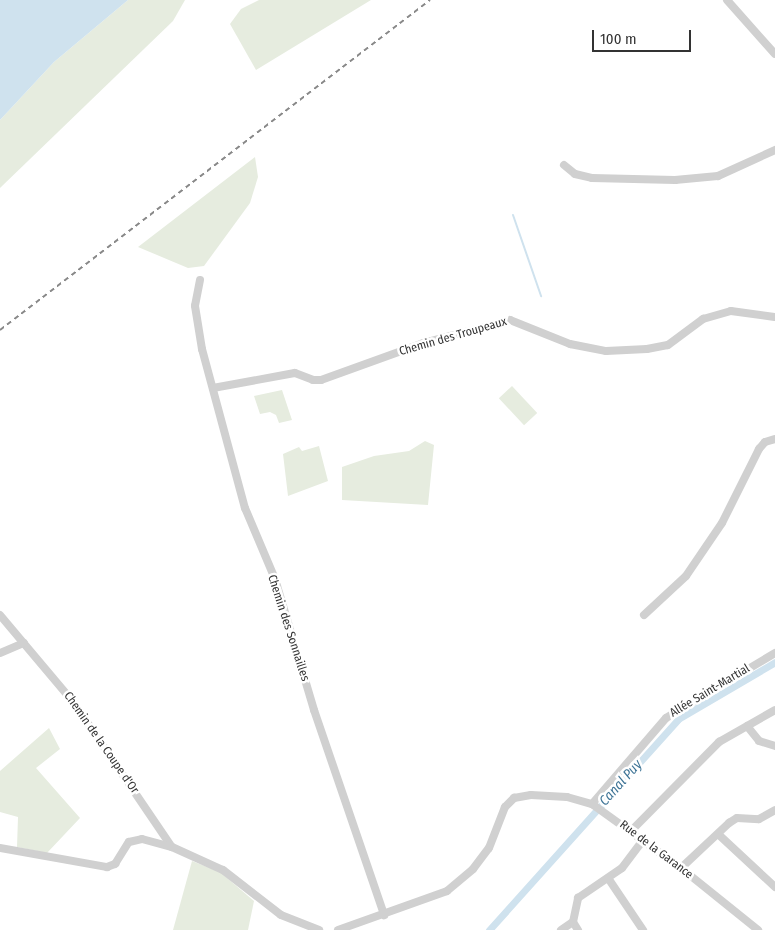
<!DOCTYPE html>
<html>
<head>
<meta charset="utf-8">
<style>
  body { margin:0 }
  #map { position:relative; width:775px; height:930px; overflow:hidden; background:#fff; font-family:"Fira Sans Condensed",sans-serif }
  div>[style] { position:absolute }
  .green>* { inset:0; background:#e6ecdf; transform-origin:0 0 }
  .water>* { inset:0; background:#cfe2ee }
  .stream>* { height:2px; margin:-1px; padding:0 1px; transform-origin:1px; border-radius:1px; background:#cfe2ee }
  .canal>* { height:7px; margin:-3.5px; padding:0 3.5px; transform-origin:3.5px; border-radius:3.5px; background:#cfe2ee }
  .minor>* { height:8px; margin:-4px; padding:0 4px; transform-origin:4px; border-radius:4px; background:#d0d0d0 }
  .rail>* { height:2px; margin-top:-1px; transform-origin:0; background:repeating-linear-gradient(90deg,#888 0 5px,transparent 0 9px) }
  span { translate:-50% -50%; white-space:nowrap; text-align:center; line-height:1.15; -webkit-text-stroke:5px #fff; paint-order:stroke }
  .street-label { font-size:12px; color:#333 }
  .water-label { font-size:14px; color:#3f7597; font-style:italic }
  .scale { position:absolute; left:592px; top:30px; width:99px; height:22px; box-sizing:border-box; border:2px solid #333; border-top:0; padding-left:6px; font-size:15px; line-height:18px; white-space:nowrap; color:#333; -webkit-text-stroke:4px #fff; paint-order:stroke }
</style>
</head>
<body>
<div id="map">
  <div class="green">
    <div style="clip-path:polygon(128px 0,185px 0,173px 21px,0 188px,0 120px,54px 62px)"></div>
    <div style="clip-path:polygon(259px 0,371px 0,256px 70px,230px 24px,241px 9px)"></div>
    <div style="clip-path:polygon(255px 157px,258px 177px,250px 203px,204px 266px,188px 268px,138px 247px)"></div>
    <div style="left:512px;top:386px;width:37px;height:18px;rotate:47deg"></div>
    <div style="clip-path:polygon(282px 390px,292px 420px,279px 423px,276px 415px,270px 412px,260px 414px,254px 396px)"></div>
    <div style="clip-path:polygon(425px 441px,434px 445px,428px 505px,342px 500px,342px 467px,374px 456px,409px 451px)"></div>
    <div style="clip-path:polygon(319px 446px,328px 481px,288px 496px,283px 454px,299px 447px,302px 451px)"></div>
    <div style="clip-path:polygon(49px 728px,60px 749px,36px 768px,80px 818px,47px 853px,17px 847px,18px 817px,0 812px,0 771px)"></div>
    <div style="clip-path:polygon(192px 861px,220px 872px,254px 901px,248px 930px,173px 930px)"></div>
  </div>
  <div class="water">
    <div style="clip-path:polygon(0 0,128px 0,54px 62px,0 120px)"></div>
  </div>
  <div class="stream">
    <div style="left:513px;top:215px;width:86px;rotate:70.9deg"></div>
  </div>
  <div class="canal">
    <div style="left:489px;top:930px;width:283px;rotate:-48.1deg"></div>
    <div style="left:678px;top:719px;width:113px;rotate:-30.4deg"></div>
  </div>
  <div class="minor">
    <div style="left:727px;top:0;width:72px;rotate:48.4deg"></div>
    <div style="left:564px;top:165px;width:14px;rotate:39deg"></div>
    <div style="left:575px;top:174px;width:17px;rotate:13deg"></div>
    <div style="left:592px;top:178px;width:83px;rotate:1.4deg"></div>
    <div style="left:675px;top:180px;width:43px;rotate:-5.3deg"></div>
    <div style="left:718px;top:176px;width:63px;rotate:-24.5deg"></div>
    <div style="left:200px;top:280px;width:26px;rotate:101deg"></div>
    <div style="left:195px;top:306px;width:44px;rotate:80.8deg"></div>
    <div style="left:202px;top:349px;width:165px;rotate:74.9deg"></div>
    <div style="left:245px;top:508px;width:77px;rotate:67.1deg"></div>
    <div style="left:275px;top:579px;width:137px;rotate:73.4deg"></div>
    <div style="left:314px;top:710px;width:217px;rotate:71.1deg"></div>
    <div style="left:213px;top:388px;width:83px;rotate:-10.4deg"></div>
    <div style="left:295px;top:373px;width:19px;rotate:21deg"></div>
    <div style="left:313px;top:380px;width:8px"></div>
    <div style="left:321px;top:380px;width:109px;rotate:-19.9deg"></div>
    <div style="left:423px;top:343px;width:90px;rotate:-14.8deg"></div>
    <div style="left:510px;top:320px;width:65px;rotate:21.8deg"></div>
    <div style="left:570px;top:344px;width:37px;rotate:11deg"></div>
    <div style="left:606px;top:351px;width:41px;rotate:-2.8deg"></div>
    <div style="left:647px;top:349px;width:21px;rotate:-11deg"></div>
    <div style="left:668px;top:345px;width:44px;rotate:-36.6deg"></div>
    <div style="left:703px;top:319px;width:29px;rotate:-16deg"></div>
    <div style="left:731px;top:311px;width:44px;rotate:7.8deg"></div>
    <div style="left:0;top:615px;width:115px;rotate:49.9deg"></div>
    <div style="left:74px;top:703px;width:174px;rotate:55.8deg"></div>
    <div style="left:172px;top:847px;width:56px;rotate:24.3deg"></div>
    <div style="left:223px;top:870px;width:73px;rotate:37.8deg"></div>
    <div style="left:281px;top:915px;width:41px;rotate:21.5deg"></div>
    <div style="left:644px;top:615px;width:57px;rotate:-42.9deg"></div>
    <div style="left:686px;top:576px;width:64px;rotate:-55.8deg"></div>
    <div style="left:722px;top:523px;width:83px;rotate:-63.4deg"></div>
    <div style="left:759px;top:449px;width:9px;rotate:-49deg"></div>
    <div style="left:765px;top:442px;width:10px;rotate:-17deg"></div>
    <div style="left:0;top:653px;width:26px;rotate:-23deg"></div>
    <div style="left:747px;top:726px;width:19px;rotate:51deg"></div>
    <div style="left:759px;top:741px;width:17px;rotate:17deg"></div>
    <div style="left:592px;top:804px;width:113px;rotate:-49.3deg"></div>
    <div style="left:666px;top:718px;width:127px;rotate:-30.8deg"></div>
    <div style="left:632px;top:830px;width:124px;rotate:-45.3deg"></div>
    <div style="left:719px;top:742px;width:64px;rotate:-29.7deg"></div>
    <div style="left:718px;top:834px;width:78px;rotate:42.9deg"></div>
    <div style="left:0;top:848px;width:109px;rotate:10.1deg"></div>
    <div style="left:107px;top:867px;width:9px;rotate:-21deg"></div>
    <div style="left:115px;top:864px;width:26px;rotate:-58deg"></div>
    <div style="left:129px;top:842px;width:13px;rotate:-13deg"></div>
    <div style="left:142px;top:839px;width:31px;rotate:15deg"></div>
    <div style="left:681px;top:868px;width:66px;rotate:-43.2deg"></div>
    <div style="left:729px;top:823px;width:9px;rotate:-32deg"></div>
    <div style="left:737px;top:818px;width:22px;rotate:3deg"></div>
    <div style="left:759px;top:819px;width:18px;rotate:-29deg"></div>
    <div style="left:608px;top:878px;width:63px;rotate:56.1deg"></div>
    <div style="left:338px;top:930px;width:116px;rotate:-19.7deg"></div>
    <div style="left:447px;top:891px;width:34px;rotate:-40deg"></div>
    <div style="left:473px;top:869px;width:26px;rotate:-53deg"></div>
    <div style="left:489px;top:848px;width:44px;rotate:-68.7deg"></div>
    <div style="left:505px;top:807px;width:13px;rotate:-45deg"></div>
    <div style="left:514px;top:798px;width:17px;rotate:-10deg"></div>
    <div style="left:531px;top:795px;width:36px;rotate:3deg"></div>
    <div style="left:567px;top:797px;width:26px;rotate:16deg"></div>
    <div style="left:592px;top:804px;width:110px;rotate:35.7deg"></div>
    <div style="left:681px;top:868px;width:99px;rotate:38.8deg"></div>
    <div style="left:561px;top:930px;width:14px;rotate:-34deg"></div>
    <div style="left:578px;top:930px;width:9px;rotate:-122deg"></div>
    <div style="left:573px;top:922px;width:25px;rotate:-78deg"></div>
    <div style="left:578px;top:898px;width:53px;rotate:-34.3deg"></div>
    <div style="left:622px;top:868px;width:36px;rotate:-53deg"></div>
  </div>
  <div class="rail">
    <div style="left:0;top:330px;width:542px;rotate:-37.5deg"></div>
  </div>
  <div class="street-label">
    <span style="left:453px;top:337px;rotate:-16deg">Chemin des Troupeaux</span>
    <span style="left:288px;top:628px;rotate:72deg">Chemin des Sonnailles</span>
    <span style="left:710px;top:691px;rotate:-31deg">Allée Saint-Martial</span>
    <span style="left:101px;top:743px;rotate:55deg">Chemin de la Coupe d'Or</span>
    <span style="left:656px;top:850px;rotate:37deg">Rue de la Garance</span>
  </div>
  <div class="water-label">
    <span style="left:621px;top:783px;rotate:-48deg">Canal Puy</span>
  </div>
  <div class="scale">100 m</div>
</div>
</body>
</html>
